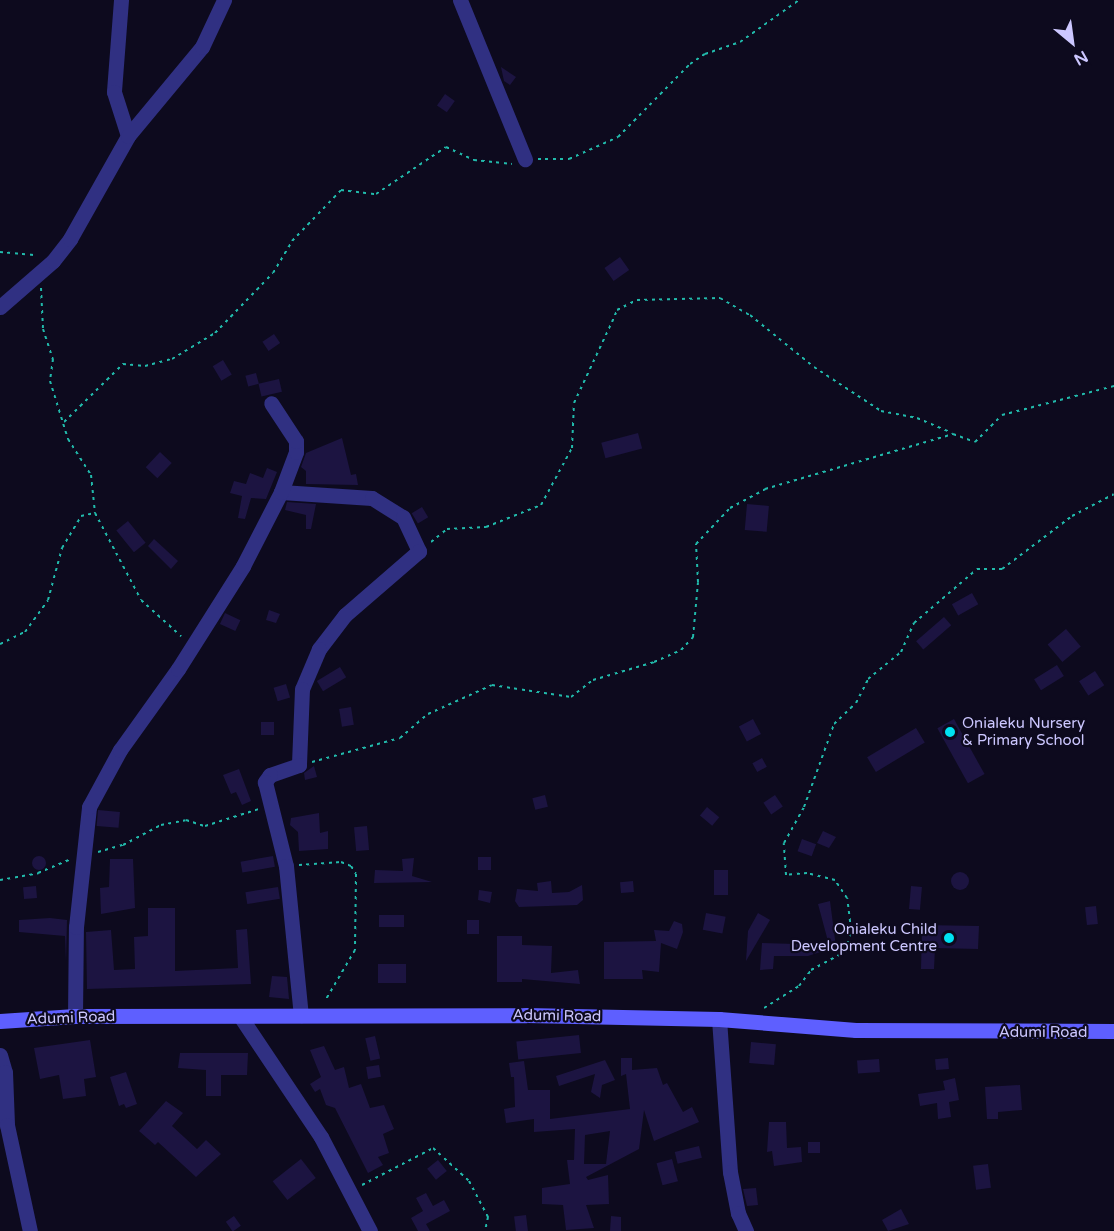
<!DOCTYPE html>
<html>
<head>
<meta charset="utf-8">
<style>
  body { margin:0 }
  #map { position:relative; width:1114px; height:1231px; overflow:hidden; background:#0d0a1e; font-family:"Varela Round",sans-serif }
  div>[style] { position:absolute }
  .building>* { inset:0; background:#1c1441; transform-origin:0 0 }
  .round { border-radius:50% }
  .path>* { height:2px; margin-top:-1px; transform-origin:0; background:repeating-linear-gradient(90deg,#21baab 0 3px,transparent 0 7.5px) }
  .street>* { height:15px; margin:-7.5px; padding:0 7.5px; transform-origin:7.5px; border-radius:7.5px; background:#303082 }
  .secondary>* { height:15px; margin:-7.5px; padding:0 7.5px; transform-origin:7.5px; border-radius:7.5px; background:#5e5fff }
  .dots>* { width:16px; height:16px; translate:-50% -50%; box-sizing:border-box; border:3px solid #0d0a1e; border-radius:50% }
  span { translate:-50% -50%; white-space:nowrap; text-align:center; line-height:1.15; -webkit-text-stroke:4.5px #0d0a1e; paint-order:stroke }
  .poi-label { font-size:15px; color:#ccc7ff }
  .left { translate:0 -50%; text-align:left }
  .right { translate:-100% -50%; text-align:right }
  .street-label { font-size:15px; color:#ccc7ff }
  .north { position:absolute; left:1042px; top:12px; width:60px; height:60px; -webkit-text-stroke:4px #0d0a1e; paint-order:stroke; rotate:151deg; font-size:16px; font-weight:700; line-height:24px; text-align:center; color:#ccc7ff }
  .north::after { content:''; display:block; margin:auto; width:21px; height:27px; background:#ccc7ff; clip-path:polygon(50% 0,100% 100%,50% 72%,0 100%) }
</style>
</head>
<body>
<div id="map">
  <div class="building">
    <div style="clip-path:polygon(501px 67px,516px 77px,510px 85px,504px 81px)"></div>
    <div style="left:445px;top:94px;width:12px;height:14px;rotate:35deg"></div>
    <div style="left:620px;top:257px;width:16px;height:19px;rotate:55deg"></div>
    <div style="left:274px;top:334px;width:11px;height:14px;rotate:56deg"></div>
    <div style="left:223px;top:360px;width:17px;height:12px;rotate:59deg"></div>
    <div style="left:256px;top:373px;width:11px;height:11px;rotate:75deg"></div>
    <div style="left:279px;top:379px;width:13px;height:21px;rotate:77deg"></div>
    <div style="left:638px;top:433px;width:16px;height:38px;rotate:75deg"></div>
    <div style="clip-path:polygon(342px 438px,351px 475px,356px 474px,358px 485px,306px 484px,306px 471px,301px 467px,306px 453px)"></div>
    <div style="left:160px;top:452px;width:16px;height:21px;rotate:43deg"></div>
    <div style="clip-path:polygon(267px 468px,277px 472px,266px 499px,251px 498px,245px 519px,238px 518px,242px 496px,230px 493px,234px 481px,246px 484px,250px 473px,263px 478px)"></div>
    <div style="clip-path:polygon(287px 502px,316px 504px,311px 529px,306px 529px,306px 515px,285px 510px)"></div>
    <div style="left:747px;top:504px;width:22px;height:26px;rotate:5deg"></div>
    <div style="left:422px;top:507px;width:12px;height:12px;rotate:59deg"></div>
    <div style="left:128px;top:521px;width:28px;height:15px;rotate:51deg"></div>
    <div style="clip-path:polygon(154px 539px,178px 561px,171px 569px,148px 546px)"></div>
    <div style="left:972px;top:593px;width:13px;height:23px;rotate:61deg"></div>
    <div style="clip-path:polygon(269px 610px,280px 614px,276px 623px,266px 620px)"></div>
    <div style="left:225px;top:613px;width:17px;height:12px;rotate:25deg"></div>
    <div style="left:944px;top:617px;width:11px;height:37px;rotate:49deg"></div>
    <div style="left:1066px;top:629px;width:23px;height:24px;rotate:50deg"></div>
    <div style="left:1057px;top:665px;width:13px;height:27px;rotate:58deg"></div>
    <div style="left:340px;top:667px;width:12px;height:27px;rotate:59deg"></div>
    <div style="left:1095px;top:671px;width:17px;height:19px;rotate:57deg"></div>
    <div style="left:286px;top:684px;width:14px;height:13px;rotate:73deg"></div>
    <div style="left:351px;top:707px;width:18px;height:12px;rotate:81deg"></div>
    <div style="left:753px;top:719px;width:17px;height:16px;rotate:62deg"></div>
    <div style="left:954px;top:719px;width:63px;height:19px;rotate:61deg"></div>
    <div style="left:274px;top:722px;width:13px;height:13px;rotate:90deg"></div>
    <div style="left:916px;top:728px;width:17px;height:57px;rotate:59deg"></div>
    <div style="left:762px;top:758px;width:10px;height:11px;rotate:61deg"></div>
    <div style="clip-path:polygon(314px 766px,317px 777px,305px 780px,304px 773px)"></div>
    <div style="clip-path:polygon(239px 769px,251px 801px,242px 805px,236px 792px,231px 794px,223px 775px)"></div>
    <div style="left:545px;top:795px;width:12px;height:13px;rotate:76deg"></div>
    <div style="left:775px;top:795px;width:14px;height:14px;rotate:56deg"></div>
    <div style="left:707px;top:807px;width:16px;height:11px;rotate:40deg"></div>
    <div style="left:98px;top:810px;width:22px;height:16px;rotate:5deg"></div>
    <div style="clip-path:polygon(319px 813px,320px 833px,328px 831px,328px 849px,299px 851px,298px 832px,290px 825px,291px 818px)"></div>
    <div style="left:367px;top:826px;width:24px;height:13px;rotate:85deg"></div>
    <div style="clip-path:polygon(823px 831px,836px 837px,829px 848px,817px 843px)"></div>
    <div style="left:802px;top:839px;width:15px;height:13px;rotate:20deg"></div>
    <div class="round" style="left:32px;top:856px;width:14px;height:14px"></div>
    <div style="left:273px;top:856px;width:11px;height:33px;rotate:80deg"></div>
    <div style="left:478px;top:857px;width:13px;height:13px"></div>
    <div style="clip-path:polygon(414px 858px,412px 876px,432px 882px,374px 883px,375px 870px,403px 871px,402px 859px)"></div>
    <div style="clip-path:polygon(110px 859px,133px 859px,135px 908px,101px 914px,100px 888px,109px 887px)"></div>
    <div style="left:714px;top:870px;width:14px;height:25px"></div>
    <div class="round" style="left:951px;top:872px;width:18px;height:18px"></div>
    <div style="clip-path:polygon(551px 881px,552px 893px,569px 892px,582px 885px,583px 900px,577px 905px,519px 907px,515px 901px,517px 889px,538px 891px,537px 883px)"></div>
    <div style="left:633px;top:881px;width:11px;height:13px;rotate:85deg"></div>
    <div style="left:36px;top:886px;width:12px;height:13px;rotate:85deg"></div>
    <div style="left:911px;top:886px;width:11px;height:23px;rotate:5deg"></div>
    <div style="left:278px;top:887px;width:12px;height:33px;rotate:81deg"></div>
    <div style="clip-path:polygon(479px 890px,492px 892px,490px 903px,478px 900px)"></div>
    <div style="clip-path:polygon(830px 901px,836px 947px,808px 956px,774px 956px,773px 969px,760px 970px,762px 943px,829px 945px,818px 904px)"></div>
    <div style="left:1096px;top:906px;width:18px;height:11px;rotate:84deg"></div>
    <div style="clip-path:polygon(148px 908px,175px 908px,175px 971px,238px 968px,236px 930px,247px 929px,251px 984px,87px 989px,86px 932px,111px 930px,114px 970px,135px 969px,134px 937px,148px 936px)"></div>
    <div style="left:706px;top:913px;width:20px;height:17px;rotate:11deg"></div>
    <div style="clip-path:polygon(758px 913px,770px 920px,746px 961px,748px 931px)"></div>
    <div style="left:379px;top:915px;width:25px;height:12px"></div>
    <div style="clip-path:polygon(50px 918px,67px 920px,66px 962px,65px 936px,19px 932px,19px 920px)"></div>
    <div style="left:467px;top:920px;width:12px;height:14px"></div>
    <div style="clip-path:polygon(674px 921px,682px 924px,683px 932px,677px 949px,661px 943px,659px 972px,642px 970px,643px 979px,604px 979px,604px 942px,656px 941px,654px 930px,669px 931px)"></div>
    <div style="clip-path:polygon(922px 925px,979px 926px,978px 949px,935px 948px,934px 969px,921px 969px)"></div>
    <div style="clip-path:polygon(497px 936px,522px 936px,522px 945px,552px 946px,551px 973px,578px 970px,580px 984px,522px 979px,522px 982px,497px 982px)"></div>
    <div style="left:406px;top:964px;width:19px;height:28px;rotate:90deg"></div>
    <div style="clip-path:polygon(272px 976px,287px 977px,289px 999px,269px 997px)"></div>
    <div style="left:579px;top:1035px;width:18px;height:63px;rotate:84deg"></div>
    <div style="left:375px;top:1036px;width:23px;height:10px;rotate:77deg"></div>
    <div style="clip-path:polygon(90px 1040px,96px 1077px,84px 1079px,86px 1096px,63px 1099px,59px 1075px,40px 1079px,34px 1048px)"></div>
    <div style="left:751px;top:1042px;width:25px;height:21px;rotate:5deg"></div>
    <div style="clip-path:polygon(324px 1046px,335px 1070px,344px 1067px,349px 1088px,361px 1084px,370px 1108px,384px 1105px,394px 1129px,383px 1134px,389px 1153px,378px 1157px,383px 1165px,368px 1173px,335px 1108px,326px 1105px,320px 1089px,315px 1092px,310px 1084px,321px 1077px,310px 1050px)"></div>
    <div style="clip-path:polygon(180px 1053px,248px 1053px,247px 1075px,221px 1075px,221px 1096px,206px 1096px,206px 1070px,178px 1068px)"></div>
    <div style="clip-path:polygon(evenodd,621px 1058px,632px 1058px,632px 1070px,657px 1068px,663px 1085px,667px 1083px,683px 1112px,692px 1107px,699px 1122px,654px 1141px,644px 1110px,639px 1149px,586px 1177px,588px 1180px,608px 1175px,609px 1204px,586px 1205px,594px 1228px,566px 1230px,563px 1205px,542px 1204px,542px 1188px,570px 1184px,567px 1160px,574px 1160px,575px 1129px,534px 1132px,534px 1119px,506px 1123px,504px 1109px,515px 1107px,514px 1077px,511px 1077px,509px 1063px,524px 1061px,528px 1090px,550px 1090px,550px 1119px,630px 1109px,626px 1074px,621px 1076px,621px 1058px,610px 1131px,606px 1164px,584px 1164px,585px 1135px,610px 1131px)"></div>
    <div style="left:948px;top:1058px;width:11px;height:13px;rotate:85deg"></div>
    <div style="left:879px;top:1059px;width:13px;height:22px;rotate:86deg"></div>
    <div style="clip-path:polygon(605px 1060px,615px 1080px,602px 1085px,600px 1098px,591px 1092px,595px 1074px,559px 1086px,556px 1076px)"></div>
    <div style="left:379px;top:1065px;width:12px;height:13px;rotate:81deg"></div>
    <div style="clip-path:polygon(126px 1072px,137px 1104px,126px 1108px,124px 1104px,119px 1106px,110px 1077px)"></div>
    <div style="clip-path:polygon(955px 1078px,959px 1100px,949px 1102px,951px 1117px,938px 1119px,937px 1103px,920px 1106px,918px 1094px,945px 1090px,943px 1081px)"></div>
    <div style="clip-path:polygon(1020px 1085px,1022px 1110px,998px 1112px,998px 1119px,987px 1119px,985px 1087px)"></div>
    <div style="clip-path:polygon(166px 1101px,183px 1113px,172px 1126px,197px 1149px,206px 1140px,221px 1154px,196px 1177px,158px 1142px,155px 1145px,139px 1131px)"></div>
    <div style="clip-path:polygon(769px 1122px,786px 1122px,787px 1148px,801px 1147px,802px 1162px,774px 1166px,772px 1151px,767px 1152px)"></div>
    <div style="left:808px;top:1142px;width:12px;height:11px"></div>
    <div style="left:699px;top:1146px;width:12px;height:25px;rotate:76deg"></div>
    <div style="left:301px;top:1159px;width:24px;height:36px;rotate:52deg"></div>
    <div style="left:672px;top:1159px;width:23px;height:16px;rotate:75deg"></div>
    <div style="left:438px;top:1160px;width:14px;height:14px;rotate:51deg"></div>
    <div style="left:988px;top:1164px;width:24px;height:15px;rotate:83deg"></div>
    <div style="clip-path:polygon(756px 1188px,758px 1205px,747px 1206px,743px 1189px)"></div>
    <div style="clip-path:polygon(426px 1193px,433px 1206px,444px 1200px,450px 1211px,426px 1224px,430px 1231px,418px 1231px,411px 1218px,423px 1211px,416px 1198px)"></div>
    <div style="clip-path:polygon(901px 1209px,909px 1224px,888px 1231px,882px 1220px)"></div>
    <div style="left:526px;top:1215px;width:16px;height:12px;rotate:83deg"></div>
    <div style="left:234px;top:1216px;width:12px;height:10px;rotate:55deg"></div>
    <div style="clip-path:polygon(611px 1216px,621px 1217px,621px 1231px,610px 1231px)"></div>
  </div>
  <div class="path">
    <div style="left:538px;top:159px;width:31px"></div>
    <div style="left:569px;top:159px;width:54px;rotate:-24.2deg"></div>
    <div style="left:618px;top:137px;width:103px;rotate:-45.4deg"></div>
    <div style="left:690px;top:64px;width:18px;rotate:-34deg"></div>
    <div style="left:705px;top:54px;width:37px;rotate:-19deg"></div>
    <div style="left:740px;top:42px;width:72px;rotate:-35.4deg"></div>
    <div style="left:0;top:252px;width:37px;rotate:5deg"></div>
    <div style="left:41px;top:288px;width:41px;rotate:87.2deg"></div>
    <div style="left:43px;top:329px;width:32px;rotate:72deg"></div>
    <div style="left:53px;top:359px;width:22px;rotate:98deg"></div>
    <div style="left:50px;top:381px;width:61px;rotate:72.8deg"></div>
    <div style="left:68px;top:439px;width:43px;rotate:57.4deg"></div>
    <div style="left:91px;top:475px;width:38px;rotate:84deg"></div>
    <div style="left:64px;top:422px;width:83px;rotate:-44.5deg"></div>
    <div style="left:123px;top:364px;width:22px;rotate:5deg"></div>
    <div style="left:145px;top:366px;width:28px;rotate:-15deg"></div>
    <div style="left:172px;top:359px;width:50px;rotate:-31.2deg"></div>
    <div style="left:215px;top:333px;width:83px;rotate:-46deg"></div>
    <div style="left:273px;top:273px;width:37px;rotate:-59deg"></div>
    <div style="left:292px;top:241px;width:71px;rotate:-46.1deg"></div>
    <div style="left:341px;top:190px;width:35px;rotate:7deg"></div>
    <div style="left:376px;top:194px;width:84px;rotate:-33.9deg"></div>
    <div style="left:446px;top:147px;width:31px;rotate:25deg"></div>
    <div style="left:474px;top:160px;width:38px;rotate:6deg"></div>
    <div style="left:431px;top:542px;width:21px;rotate:-39deg"></div>
    <div style="left:447px;top:529px;width:39px;rotate:-3deg"></div>
    <div style="left:486px;top:527px;width:59px;rotate:-21.8deg"></div>
    <div style="left:541px;top:505px;width:65px;rotate:-61.5deg"></div>
    <div style="left:572px;top:448px;width:45px;rotate:-87.5deg"></div>
    <div style="left:574px;top:403px;width:89px;rotate:-64.9deg"></div>
    <div style="left:612px;top:322px;width:13px;rotate:-67deg"></div>
    <div style="left:617px;top:310px;width:22px;rotate:-27deg"></div>
    <div style="left:637px;top:300px;width:83px;rotate:-1.4deg"></div>
    <div style="left:720px;top:298px;width:34px;rotate:30deg"></div>
    <div style="left:750px;top:315px;width:82px;rotate:39.1deg"></div>
    <div style="left:814px;top:367px;width:80px;rotate:33.3deg"></div>
    <div style="left:881px;top:411px;width:37px;rotate:11deg"></div>
    <div style="left:917px;top:418px;width:38px;rotate:23deg"></div>
    <div style="left:0;top:644px;width:28px;rotate:-26deg"></div>
    <div style="left:25px;top:632px;width:39px;rotate:-54deg"></div>
    <div style="left:48px;top:600px;width:54px;rotate:-74.9deg"></div>
    <div style="left:62px;top:548px;width:37px;rotate:-59deg"></div>
    <div style="left:81px;top:516px;width:14px;rotate:-12deg"></div>
    <div style="left:95px;top:513px;width:98px;rotate:62.1deg"></div>
    <div style="left:141px;top:600px;width:54px;rotate:42deg"></div>
    <div style="left:312px;top:762px;width:91px;rotate:-15.3deg"></div>
    <div style="left:400px;top:738px;width:37px;rotate:-41deg"></div>
    <div style="left:428px;top:714px;width:70px;rotate:-24.4deg"></div>
    <div style="left:492px;top:685px;width:80px;rotate:8.6deg"></div>
    <div style="left:571px;top:697px;width:28px;rotate:-38deg"></div>
    <div style="left:593px;top:680px;width:64px;rotate:-16.4deg"></div>
    <div style="left:654px;top:662px;width:30px;rotate:-24deg"></div>
    <div style="left:681px;top:650px;width:18px;rotate:-47deg"></div>
    <div style="left:693px;top:637px;width:55px;rotate:-84.8deg"></div>
    <div style="left:698px;top:582px;width:38px;rotate:-93deg"></div>
    <div style="left:696px;top:544px;width:50px;rotate:-46.6deg"></div>
    <div style="left:730px;top:508px;width:40px;rotate:-28deg"></div>
    <div style="left:765px;top:489px;width:196px;rotate:-16.3deg"></div>
    <div style="left:953px;top:434px;width:23px;rotate:20deg"></div>
    <div style="left:975px;top:442px;width:38px;rotate:-45deg"></div>
    <div style="left:1002px;top:415px;width:116px;rotate:-14.5deg"></div>
    <div style="left:98px;top:852px;width:26px;rotate:-16deg"></div>
    <div style="left:123px;top:845px;width:43px;rotate:-27.8deg"></div>
    <div style="left:161px;top:825px;width:25px;rotate:-11deg"></div>
    <div style="left:186px;top:820px;width:20px;rotate:18deg"></div>
    <div style="left:205px;top:826px;width:57px;rotate:-17.5deg"></div>
    <div style="left:299px;top:865px;width:42px;rotate:-4.1deg"></div>
    <div style="left:341px;top:862px;width:11px;rotate:22deg"></div>
    <div style="left:351px;top:866px;width:9px;rotate:58deg"></div>
    <div style="left:356px;top:874px;width:76px;rotate:90.8deg"></div>
    <div style="left:355px;top:950px;width:59px;rotate:120.5deg"></div>
    <div style="left:0;top:880px;width:39px;rotate:-10deg"></div>
    <div style="left:38px;top:873px;width:34px;rotate:-23deg"></div>
    <div style="left:764px;top:1008px;width:41px;rotate:-32.2deg"></div>
    <div style="left:799px;top:986px;width:20px;rotate:-53deg"></div>
    <div style="left:811px;top:970px;width:40px;rotate:-28deg"></div>
    <div style="left:846px;top:951px;width:23px;rotate:-77deg"></div>
    <div style="left:851px;top:929px;width:31px;rotate:-97deg"></div>
    <div style="left:847px;top:898px;width:22px;rotate:-124deg"></div>
    <div style="left:835px;top:880px;width:29px;rotate:-166deg"></div>
    <div style="left:807px;top:873px;width:21px;rotate:175deg"></div>
    <div style="left:786px;top:875px;width:32px;rotate:-94deg"></div>
    <div style="left:784px;top:843px;width:41px;rotate:-60.9deg"></div>
    <div style="left:804px;top:807px;width:88px;rotate:-70.1deg"></div>
    <div style="left:834px;top:724px;width:30px;rotate:-44deg"></div>
    <div style="left:856px;top:703px;width:27px;rotate:-63deg"></div>
    <div style="left:868px;top:679px;width:43px;rotate:-39.3deg"></div>
    <div style="left:901px;top:652px;width:32px;rotate:-66deg"></div>
    <div style="left:914px;top:623px;width:83px;rotate:-40.6deg"></div>
    <div style="left:977px;top:569px;width:25px"></div>
    <div style="left:1002px;top:569px;width:88px;rotate:-37.1deg"></div>
    <div style="left:1072px;top:516px;width:47px;rotate:-27.6deg"></div>
    <div style="left:362px;top:1185px;width:80px;rotate:-27.5deg"></div>
    <div style="left:433px;top:1148px;width:49px;rotate:42.5deg"></div>
    <div style="left:469px;top:1181px;width:41px;rotate:62.2deg"></div>
    <div style="left:488px;top:1217px;width:14px;rotate:102deg"></div>
  </div>
  <div class="street">
    <div style="left:121px;top:0;width:92px;rotate:94.4deg"></div>
    <div style="left:114px;top:92px;width:46px;rotate:72.3deg"></div>
    <div style="left:460px;top:0;width:172px;rotate:67.8deg"></div>
    <div style="left:0;top:307px;width:70px;rotate:-41deg"></div>
    <div style="left:53px;top:261px;width:28px;rotate:-52deg"></div>
    <div style="left:70px;top:239px;width:118px;rotate:-60.6deg"></div>
    <div style="left:128px;top:136px;width:116px;rotate:-50.3deg"></div>
    <div style="left:202px;top:47px;width:52px;rotate:-64.9deg"></div>
    <div style="left:281px;top:492px;width:91px;rotate:3.8deg"></div>
    <div style="left:372px;top:498px;width:36px;rotate:32deg"></div>
    <div style="left:403px;top:517px;width:38px;rotate:65deg"></div>
    <div style="left:419px;top:551px;width:98px;rotate:139.1deg"></div>
    <div style="left:345px;top:615px;width:43px;rotate:127.4deg"></div>
    <div style="left:319px;top:649px;width:43px;rotate:113deg"></div>
    <div style="left:302px;top:689px;width:76px;rotate:92.3deg"></div>
    <div style="left:299px;top:765px;width:31px;rotate:161deg"></div>
    <div style="left:270px;top:775px;width:9px;rotate:126deg"></div>
    <div style="left:265px;top:782px;width:87px;rotate:76deg"></div>
    <div style="left:286px;top:866px;width:150px;rotate:84.3deg"></div>
    <div style="left:75px;top:1016px;width:89px;rotate:-89.4deg"></div>
    <div style="left:76px;top:927px;width:121px;rotate:-83.8deg"></div>
    <div style="left:89px;top:807px;width:65px;rotate:-61.5deg"></div>
    <div style="left:120px;top:750px;width:100px;rotate:-54.4deg"></div>
    <div style="left:178px;top:669px;width:122px;rotate:-57.7deg"></div>
    <div style="left:243px;top:566px;width:83px;rotate:-62.8deg"></div>
    <div style="left:281px;top:492px;width:43px;rotate:-69.4deg"></div>
    <div style="left:296px;top:452px;width:11px;rotate:-90deg"></div>
    <div style="left:296px;top:441px;width:45px;rotate:-123.3deg"></div>
    <div style="left:240px;top:1016px;width:146px;rotate:56.2deg"></div>
    <div style="left:321px;top:1137px;width:106px;rotate:62.5deg"></div>
    <div style="left:719px;top:1019px;width:153px;rotate:85.9deg"></div>
    <div style="left:730px;top:1172px;width:42px;rotate:79deg"></div>
    <div style="left:738px;top:1213px;width:20px;rotate:66deg"></div>
    <div style="left:0;top:1055px;width:18px;rotate:74deg"></div>
    <div style="left:5px;top:1072px;width:53px;rotate:87.8deg"></div>
    <div style="left:7px;top:1125px;width:108px;rotate:77.8deg"></div>
  </div>
  <div class="secondary">
    <div style="left:0;top:1021px;width:75px;rotate:-3.8deg"></div>
    <div style="left:75px;top:1016px;width:451px;rotate:-0.1deg"></div>
    <div style="left:526px;top:1015px;width:193px;rotate:1.2deg"></div>
    <div style="left:719px;top:1019px;width:137px;rotate:4.6deg"></div>
    <div style="left:856px;top:1030px;width:258px;rotate:0.2deg"></div>
  </div>
  <div class="dots">
    <div style="left:950px;top:732px;background:#00e2f2"></div>
    <div style="left:949px;top:938px;background:#00e2f2"></div>
  </div>
  <div class="poi-label">
    <span class="left" style="left:962px;top:732px">Onialeku Nursery<br>&amp; Primary School</span>
    <span class="right" style="left:937px;top:938px">Onialeku Child<br>Development Centre</span>
  </div>
  <div class="street-label">
    <span style="left:557px;top:1016px;rotate:1deg">Adumi Road</span>
    <span style="left:71px;top:1018px;rotate:-2deg">Adumi Road</span>
    <span style="left:1043px;top:1033px">Adumi Road</span>
  </div>
  <div class="north">N</div>
</div>
</body>
</html>
